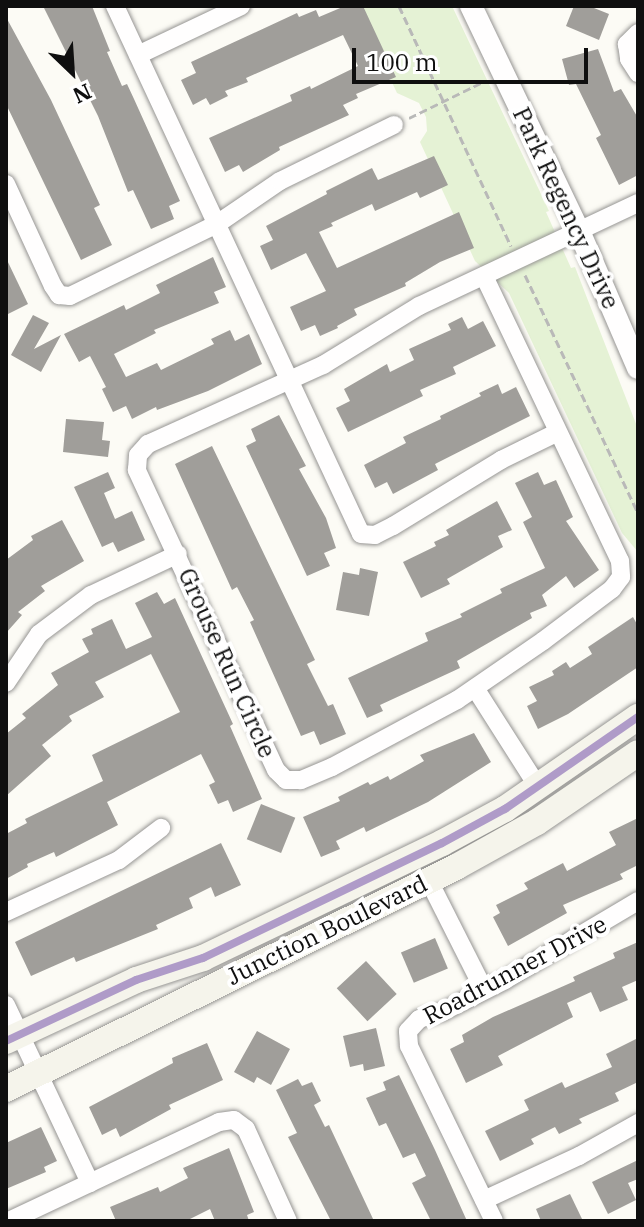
<!DOCTYPE html>
<html>
<head>
<meta charset="utf-8">
<style>
  body { margin:0 }
  #map { position:relative; width:644px; height:1227px; overflow:hidden; background:#fcfbf5; font-family:"IBM Plex Serif",serif }
  div>[style] { position:absolute }
  .green>* { inset:0; background:#e5f2d5 }
  .building>* { inset:0; background:#a09e9a; transform-origin:0 0 }
  .path>* { height:3px; margin-top:-1.5px; transform-origin:0; background:repeating-linear-gradient(90deg,#b9b9b8 0 8px,transparent 0 12px) }
  .roads { filter:drop-shadow(0 0 2px #969593) drop-shadow(0 0 2px #969593) }
  .minor>* { height:18px; margin:-9px; padding:0 9px; transform-origin:9px; border-radius:9px; background:#fffefe }
  .tertiary>* { height:22px; margin:-11px; padding:0 11px; transform-origin:11px; border-radius:11px; background:#fffefe }
  .secondary>* { height:26px; margin:-13px; padding:0 13px; transform-origin:13px; border-radius:13px; background:#f5f4eb }
  .bus-1>* { height:8px; margin:-4px; padding:0 4px; transform-origin:4px; border-radius:4px; background:#af9bc8 }
  span { translate:-50% -50%; white-space:nowrap; text-align:center; line-height:1.15; -webkit-text-stroke:8px #fff; paint-order:stroke }
  .street-label { font-size:24px; color:#0f0f0f }
  .frame { position:absolute; inset:0; border:8px solid #0f0f0f; pointer-events:none }
  .north { position:absolute; left:32px; top:32px; width:80px; height:80px; -webkit-text-stroke:6px #fff; paint-order:stroke; rotate:155deg; font-size:22px; font-weight:700; line-height:32px; text-align:center; color:#0f0f0f }
  .north::after { content:''; display:block; margin:auto; width:28px; height:36px; background:#0f0f0f; clip-path:polygon(50% 0,100% 100%,50% 72%,0 100%) }
  .scale { position:absolute; left:352px; top:48px; width:236px; height:36px; box-sizing:border-box; border:4px solid #0f0f0f; border-top:0; padding-left:10px; font-size:24px; line-height:28px; white-space:nowrap; color:#0f0f0f; -webkit-text-stroke:6px #fff; paint-order:stroke }
</style>
</head>
<body>
<div id="map">
  <div class="green">
    <div style="clip-path:polygon(356px 6px,452px 6px,549px 211px,546px 212px,571px 268px,575px 267px,638px 429px,638px 552px,622px 533px,509px 293px,475px 261px,420px 142px,427px 131px,426px 117px,419px 103px,397px 93px)"></div>
  </div>
  <div class="building">
    <div style="clip-path:polygon(43px 6px,92px 6px,110px 51px,107px 52px,122px 86px,127px 84px,134px 99px,180px 201px,169px 206px,174px 219px,151px 229px,133px 190px,128px 192px,98px 116px)"></div>
    <div style="clip-path:polygon(345px 6px,363px 6px,396px 77px,356px 94px,358px 98px,343px 105px,349px 115px,279px 147px,280px 150px,243px 172px,239px 165px,225px 172px,209px 138px,292px 101px,290px 95px,310px 86px,311px 89px,358px 66px,343px 35px,246px 78px,248px 82px,225px 91px,228px 96px,210px 105px,206px 98px,193px 105px,181px 80px,196px 73px,191px 62px,297px 13px,299px 17px,316px 10px,319px 17px)"></div>
    <div style="clip-path:polygon(574px 6px,589px 6px,609px 14px,599px 40px,566px 26px)"></div>
    <div style="clip-path:polygon(6px 17px,51px 100px,100px 205px,94px 208px,112px 245px,81px 260px,6px 104px)"></div>
    <div style="clip-path:polygon(598px 49px,614px 92px,621px 89px,638px 118px,638px 175px,619px 185px,596px 138px,601px 135px,576px 84px,569px 85px,562px 59px)"></div>
    <div style="clip-path:polygon(434px 156px,448px 185px,420px 198px,417px 192px,375px 211px,372px 204px,331px 223px,333px 226px,319px 232px,337px 268px,459px 212px,474px 248px,440px 262px,405px 283px,406px 286px,354px 309px,357px 315px,337px 326px,338px 328px,320px 336px,315px 325px,301px 331px,290px 307px,326px 291px,306px 253px,271px 270px,260px 246px,273px 240px,266px 226px,327px 194px,326px 191px,372px 168px,378px 180px)"></div>
    <div style="clip-path:polygon(213px 257px,226px 287px,214px 292px,219px 303px,154px 330px,156px 333px,114px 354px,126px 377px,157px 363px,161px 370px,214px 344px,211px 339px,230px 330px,235px 341px,249px 334px,262px 364px,208px 391px,157px 410px,156px 407px,132px 419px,126px 406px,113px 412px,102px 389px,106px 387px,90px 356px,79px 362px,64px 334px,124px 305px,126px 310px,160px 293px,156px 285px)"></div>
    <div style="clip-path:polygon(6px 258px,28px 304px,6px 315px)"></div>
    <div style="clip-path:polygon(33px 315px,49px 323px,34px 349px,61px 335px,41px 372px,11px 355px)"></div>
    <div style="clip-path:polygon(462px 317px,468px 329px,483px 321px,496px 346px,453px 367px,456px 374px,420px 390px,423px 396px,348px 432px,336px 408px,350px 401px,344px 389px,387px 364px,390px 372px,414px 360px,409px 349px,451px 330px,448px 324px)"></div>
    <div style="clip-path:polygon(498px 384px,502px 394px,516px 387px,530px 416px,435px 464px,438px 470px,393px 494px,387px 482px,375px 488px,364px 465px,406px 443px,403px 437px,441px 419px,440px 416px,481px 396px,479px 393px)"></div>
    <div style="clip-path:polygon(279px 415px,306px 466px,299px 469px,326px 518px,336px 548px,324px 553px,330px 566px,307px 576px,246px 446px,256px 441px,251px 429px)"></div>
    <div style="clip-path:polygon(66px 419px,104px 422px,102px 440px,110px 441px,108px 457px,63px 452px)"></div>
    <div style="clip-path:polygon(212px 446px,315px 660px,307px 664px,328px 706px,333px 704px,346px 734px,320px 745px,314px 731px,301px 736px,250px 622px,254px 620px,237px 587px,232px 590px,175px 464px)"></div>
    <div style="clip-path:polygon(108px 472px,115px 488px,104px 493px,115px 519px,132px 511px,145px 540px,118px 552px,113px 542px,102px 547px,74px 487px)"></div>
    <div style="clip-path:polygon(538px 472px,544px 485px,556px 480px,573px 517px,566px 521px,599px 570px,574px 588px,566px 576px,542px 595px,547px 606px,530px 613px,532px 618px,457px 661px,460px 668px,380px 705px,383px 711px,367px 718px,348px 678px,428px 641px,425px 633px,462px 617px,460px 614px,502px 593px,500px 589px,545px 568px,523px 522px,532px 517px,515px 483px)"></div>
    <div style="clip-path:polygon(497px 501px,512px 530px,498px 536px,503px 547px,447px 579px,450px 584px,421px 598px,403px 562px,436px 546px,434px 542px,449px 535px,446px 530px)"></div>
    <div style="clip-path:polygon(62px 520px,84px 561px,41px 586px,45px 591px,18px 612px,22px 615px,6px 633px,6px 560px,33px 540px,31px 536px)"></div>
    <div style="clip-path:polygon(360px 568px,378px 572px,369px 616px,336px 610px,343px 572px,359px 575px)"></div>
    <div style="clip-path:polygon(157px 592px,164px 604px,175px 598px,233px 724px,230px 726px,262px 799px,233px 812px,228px 800px,218px 804px,209px 785px,215px 782px,201px 754px,107px 802px,118px 825px,56px 857px,54px 852px,27px 864px,28px 867px,6px 879px,6px 834px,27px 823px,25px 819px,103px 781px,92px 755px,180px 712px,151px 654px,95px 682px,104px 697px,69px 716px,72px 721px,42px 745px,51px 756px,6px 796px,6px 734px,26px 718px,22px 714px,58px 685px,51px 673px,89px 652px,82px 639px,93px 634px,91px 629px,112px 619px,126px 649px,152px 637px,135px 603px)"></div>
    <div style="clip-path:polygon(633px 617px,638px 626px,638px 667px,568px 714px,538px 729px,527px 706px,537px 701px,529px 687px,554px 675px,552px 671px,566px 662px,570px 668px,592px 654px,588px 647px)"></div>
    <div style="clip-path:polygon(474px 733px,491px 762px,428px 802px,366px 832px,364px 827px,336px 841px,340px 849px,321px 857px,303px 817px,340px 801px,338px 797px,368px 782px,370px 785px,388px 776px,390px 780px,424px 761px,420px 755px)"></div>
    <div style="left:261px;top:804px;width:37px;height:38px;rotate:22deg"></div>
    <div style="clip-path:polygon(638px 818px,638px 865px,620px 874px,623px 879px,563px 905px,567px 913px,508px 946px,493px 917px,500px 913px,496px 905px,528px 889px,524px 883px,563px 863px,567px 871px,616px 845px,609px 832px)"></div>
    <div style="clip-path:polygon(221px 843px,241px 885px,215px 897px,211px 887px,189px 898px,193px 908px,156px 925px,158px 929px,76px 962px,74px 957px,31px 976px,15px 942px)"></div>
    <div style="left:435px;top:938px;width:33px;height:37px;rotate:67deg"></div>
    <div style="clip-path:polygon(638px 942px,638px 980px,622px 987px,628px 1000px,600px 1012px,591px 992px,567px 1003px,573px 1017px,498px 1056px,503px 1065px,466px 1083px,450px 1049px,464px 1042px,462px 1035px,493px 1017px,575px 981px,573px 977px,615px 958px,613px 953px)"></div>
    <div style="left:366px;top:961px;width:45px;height:40px;rotate:47deg"></div>
    <div style="clip-path:polygon(376px 1028px,385px 1066px,364px 1071px,363px 1064px,350px 1067px,343px 1036px)"></div>
    <div style="clip-path:polygon(257px 1031px,290px 1049px,271px 1085px,257px 1077px,254px 1083px,234px 1072px)"></div>
    <div style="clip-path:polygon(638px 1038px,638px 1082px,615px 1093px,619px 1101px,579px 1119px,582px 1123px,559px 1134px,555px 1127px,531px 1139px,534px 1144px,500px 1161px,485px 1131px,529px 1110px,524px 1100px,562px 1082px,565px 1088px,612px 1067px,606px 1054px)"></div>
    <div style="clip-path:polygon(207px 1043px,223px 1080px,169px 1105px,171px 1109px,120px 1137px,116px 1128px,102px 1135px,89px 1107px,173px 1063px,172px 1058px)"></div>
    <div style="clip-path:polygon(399px 1075px,435px 1150px,467px 1221px,431px 1221px,412px 1183px,426px 1176px,415px 1153px,403px 1158px,386px 1123px,379px 1126px,366px 1098px,386px 1090px,383px 1082px)"></div>
    <div style="clip-path:polygon(298px 1079px,302px 1086px,312px 1082px,321px 1101px,314px 1105px,325px 1127px,329px 1125px,374px 1221px,331px 1221px,288px 1137px,297px 1133px,276px 1090px)"></div>
    <div style="clip-path:polygon(41px 1127px,57px 1161px,44px 1167px,46px 1172px,6px 1189px,6px 1143px)"></div>
    <div style="clip-path:polygon(229px 1148px,254px 1212px,247px 1215px,249px 1221px,215px 1221px,210px 1209px,186px 1221px,116px 1221px,110px 1207px,158px 1187px,160px 1192px,188px 1178px,183px 1168px)"></div>
    <div style="clip-path:polygon(638px 1160px,638px 1179px,628px 1183px,636px 1200px,608px 1214px,592px 1182px)"></div>
    <div style="clip-path:polygon(570px 1194px,583px 1221px,541px 1221px,536px 1209px)"></div>
  </div>
  <div class="path">
    <div style="left:399px;top:6px;width:265px;rotate:65deg"></div>
    <div style="left:409px;top:118px;width:85px;rotate:-26deg"></div>
    <div style="left:525px;top:275px;width:263px;rotate:64.6deg"></div>
  </div>
  <div class="roads">
    <div class="minor">
      <div style="left:115px;top:6px;width:582px;rotate:65.02deg"></div>
      <div style="left:361px;top:534px;width:14px;rotate:4deg"></div>
      <div style="left:375px;top:535px;width:20px;rotate:-27deg"></div>
      <div style="left:393px;top:526px;width:127px;rotate:-31.4deg"></div>
      <div style="left:501px;top:460px;width:61px;rotate:-26.1deg"></div>
      <div style="left:638px;top:33px;width:16px;rotate:135deg"></div>
      <div style="left:627px;top:44px;width:15px;rotate:82deg"></div>
      <div style="left:629px;top:59px;width:17px;rotate:57deg"></div>
      <div style="left:138px;top:55px;width:114px;rotate:-25.4deg"></div>
      <div style="left:6px;top:184px;width:112px;rotate:65.3deg"></div>
      <div style="left:53px;top:286px;width:11px;rotate:56deg"></div>
      <div style="left:59px;top:295px;width:11px;rotate:5deg"></div>
      <div style="left:70px;top:296px;width:164px;rotate:-26.1deg"></div>
      <div style="left:217px;top:224px;width:76px;rotate:-34.3deg"></div>
      <div style="left:280px;top:181px;width:127px;rotate:-26.2deg"></div>
      <div style="left:484px;top:276px;width:316px;rotate:64.5deg"></div>
      <div style="left:620px;top:561px;width:16px;rotate:86deg"></div>
      <div style="left:621px;top:577px;width:15px;rotate:127deg"></div>
      <div style="left:612px;top:589px;width:86px;rotate:143deg"></div>
      <div style="left:543px;top:641px;width:104px;rotate:145.5deg"></div>
      <div style="left:457px;top:700px;width:142px;rotate:151.8deg"></div>
      <div style="left:332px;top:767px;width:34px;rotate:157deg"></div>
      <div style="left:301px;top:780px;width:15px;rotate:180deg"></div>
      <div style="left:286px;top:780px;width:14px;rotate:-135deg"></div>
      <div style="left:276px;top:770px;width:331px;rotate:-114.9deg"></div>
      <div style="left:137px;top:470px;width:15px;rotate:-86deg"></div>
      <div style="left:138px;top:455px;width:15px;rotate:-48deg"></div>
      <div style="left:148px;top:444px;width:192px;rotate:-24.3deg"></div>
      <div style="left:323px;top:365px;width:113px;rotate:-31.6deg"></div>
      <div style="left:419px;top:306px;width:242px;rotate:-25.2deg"></div>
      <div style="left:6px;top:683px;width:59px;rotate:-56deg"></div>
      <div style="left:39px;top:634px;width:65px;rotate:-36.9deg"></div>
      <div style="left:91px;top:595px;width:96px;rotate:-25.2deg"></div>
      <div style="left:475px;top:688px;width:117px;rotate:57.5deg"></div>
      <div style="left:429px;top:881px;width:122px;rotate:63.2deg"></div>
      <div style="left:6px;top:912px;width:124px;rotate:-24.7deg"></div>
      <div style="left:119px;top:860px;width:53px;rotate:-37.3deg"></div>
      <div style="left:6px;top:1005px;width:197px;rotate:64.7deg"></div>
      <div style="left:484px;top:1200px;width:105px;rotate:-24.9deg"></div>
      <div style="left:579px;top:1156px;width:68px;rotate:-29.2deg"></div>
      <div style="left:9px;top:1221px;width:232px;rotate:-25.2deg"></div>
      <div style="left:219px;top:1122px;width:15px;rotate:-8deg"></div>
      <div style="left:234px;top:1120px;width:15px;rotate:37deg"></div>
      <div style="left:246px;top:1129px;width:101px;rotate:65.5deg"></div>
      <div style="left:494px;top:1221px;width:195px;rotate:-115.9deg"></div>
      <div style="left:409px;top:1046px;width:15px;rotate:-94deg"></div>
      <div style="left:408px;top:1031px;width:16px;rotate:-47deg"></div>
      <div style="left:419px;top:1019px;width:24px;rotate:-17deg"></div>
      <div style="left:442px;top:1012px;width:71px;rotate:-26.9deg"></div>
      <div style="left:505px;top:980px;width:155px;rotate:-30.7deg"></div>
    </div>
    <div class="tertiary">
      <div style="left:471px;top:6px;width:250px;rotate:64.4deg"></div>
      <div style="left:579px;top:231px;width:149px;rotate:66.7deg"></div>
    </div>
    <div class="secondary">
      <div style="left:6px;top:1041px;width:144px;rotate:-25.1deg"></div>
      <div style="left:136px;top:980px;width:71px;rotate:-18.2deg"></div>
      <div style="left:203px;top:958px;width:265px;rotate:-25.7deg"></div>
      <div style="left:442px;top:843px;width:72px;rotate:-28.4deg"></div>
      <div style="left:505px;top:809px;width:162px;rotate:-34.7deg"></div>
      <div style="left:6px;top:1089px;width:502px;rotate:-26.26deg"></div>
      <div style="left:456px;top:867px;width:93px;rotate:-29.1deg"></div>
      <div style="left:537px;top:822px;width:122px;rotate:-34.3deg"></div>
    </div>
  </div>
  <div class="bus-1">
    <div style="left:6px;top:1041px;width:144px;rotate:-25.1deg"></div>
    <div style="left:136px;top:980px;width:71px;rotate:-18.2deg"></div>
    <div style="left:203px;top:958px;width:265px;rotate:-25.7deg"></div>
    <div style="left:442px;top:843px;width:72px;rotate:-28.4deg"></div>
    <div style="left:505px;top:809px;width:162px;rotate:-34.7deg"></div>
  </div>
  <div class="street-label">
    <span style="left:566px;top:208px;rotate:65deg">Park Regency Drive</span>
    <span style="left:227px;top:663px;rotate:66deg">Grouse Run Circle</span>
    <span style="left:327px;top:930px;rotate:-26deg">Junction Boulevard</span>
    <span style="left:515px;top:970px;rotate:-28deg">Roadrunner Drive</span>
  </div>
  <div class="frame"></div>
  <div class="north">N</div>
  <div class="scale">100 m</div>
</div>
</body>
</html>
